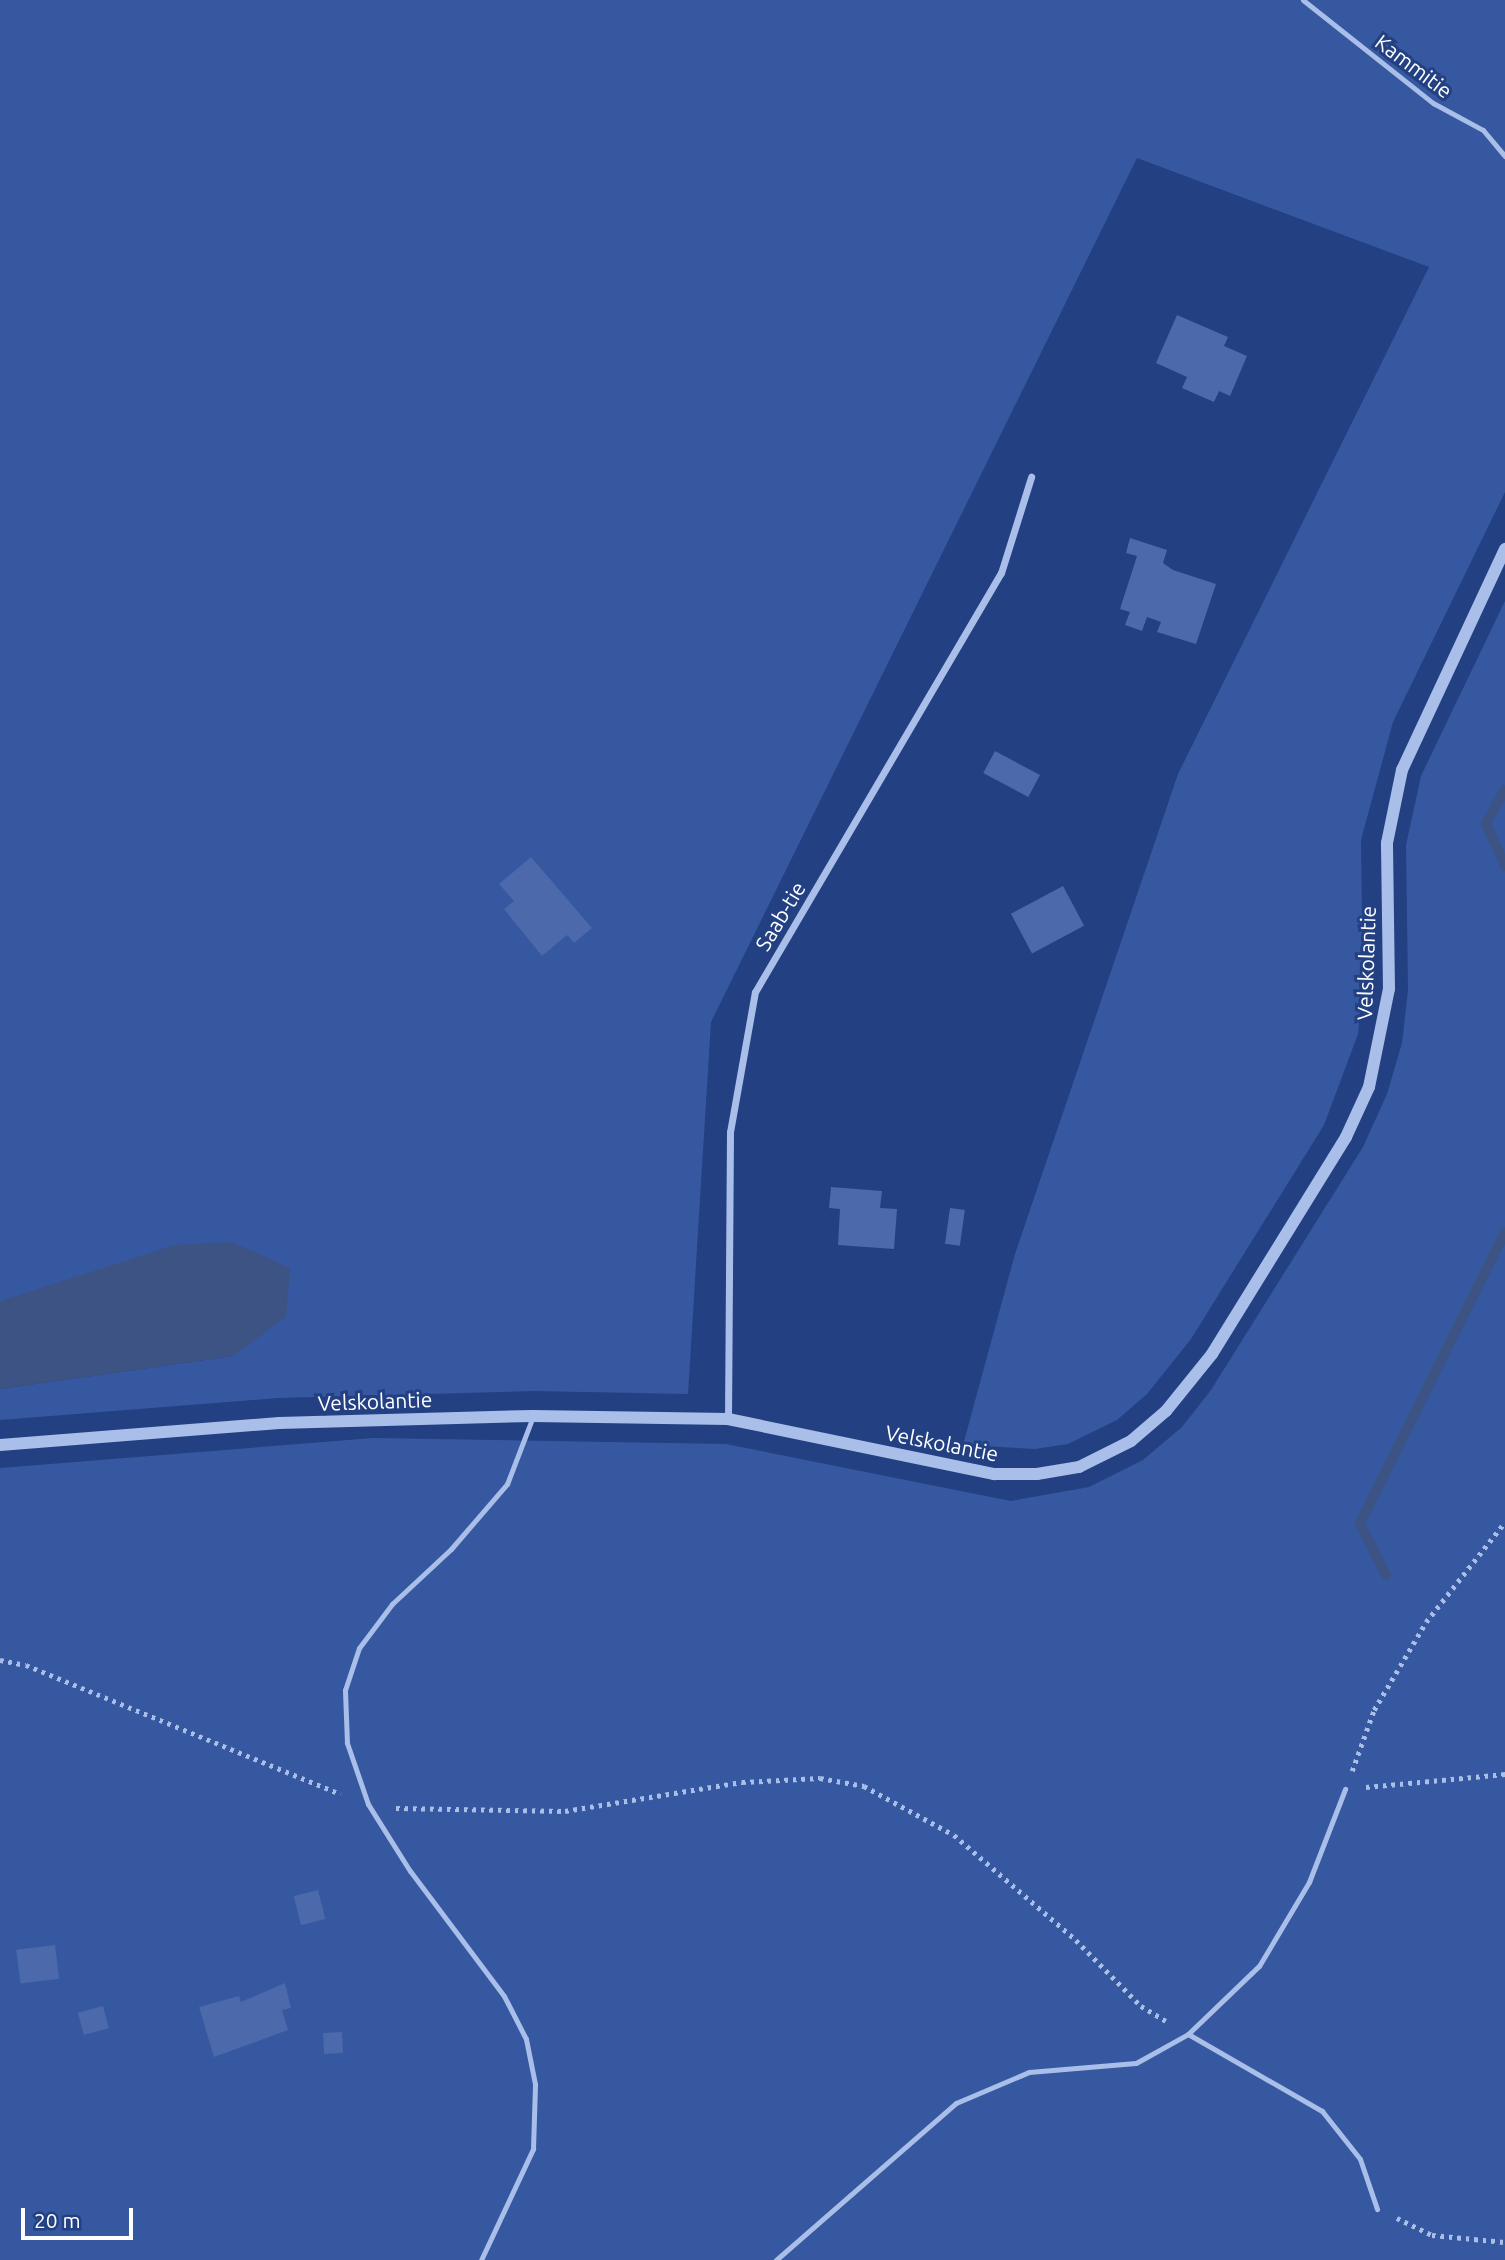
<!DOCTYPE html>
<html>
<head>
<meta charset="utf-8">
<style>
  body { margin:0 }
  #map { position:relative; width:1505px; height:2260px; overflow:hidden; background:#224082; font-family:Ubuntu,sans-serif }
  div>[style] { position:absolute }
  .green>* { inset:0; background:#3658a0 }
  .water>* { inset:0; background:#3d5384 }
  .stream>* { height:10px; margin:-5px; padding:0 5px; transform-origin:5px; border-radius:5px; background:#3d5384 }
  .building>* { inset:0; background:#4b69ab; transform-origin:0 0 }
  .path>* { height:4.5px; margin-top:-2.25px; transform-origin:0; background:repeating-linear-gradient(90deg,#a9bee8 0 3.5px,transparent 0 8.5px) }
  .service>* { height:5px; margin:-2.5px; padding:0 2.5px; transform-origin:2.5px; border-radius:2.5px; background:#a9bee8 }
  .minor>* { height:7px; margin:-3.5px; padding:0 3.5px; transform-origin:3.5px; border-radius:3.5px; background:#a9bee8 }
  .tertiary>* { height:12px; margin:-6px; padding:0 6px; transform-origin:6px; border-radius:6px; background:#a9bee8 }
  span { translate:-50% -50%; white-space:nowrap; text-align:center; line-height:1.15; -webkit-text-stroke:6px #224082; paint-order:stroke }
  .street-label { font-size:21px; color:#fff }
  .scale { position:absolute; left:21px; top:2208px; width:112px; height:32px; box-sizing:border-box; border:4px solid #fff; border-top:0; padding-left:9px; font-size:21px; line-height:24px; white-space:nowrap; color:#fff; -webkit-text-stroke:5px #224082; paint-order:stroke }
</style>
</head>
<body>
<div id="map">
  <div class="green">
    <div style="clip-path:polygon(0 0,1505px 0,1505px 492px,1393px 722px,1361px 840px,1363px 987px,1358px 1034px,1324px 1125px,1191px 1339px,1147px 1394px,1117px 1420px,1068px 1444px,1035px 1449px,963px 1445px,1015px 1254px,1178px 774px,1429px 267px,1137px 158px,711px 1022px,688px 1394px,533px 1391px,278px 1398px,0 1420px,0 1389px,233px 1356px,0 1301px)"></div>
    <div style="clip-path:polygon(1505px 601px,1505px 2260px,0 2260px,0 1468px,373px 1438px,726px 1444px,1011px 1501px,1089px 1487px,1143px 1460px,1182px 1427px,1211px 1390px,1363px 1147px,1387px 1094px,1402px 1043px,1408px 990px,1406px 845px,1421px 776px)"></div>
  </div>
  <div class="water">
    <div style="clip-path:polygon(232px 1242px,290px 1268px,286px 1317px,233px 1356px,0 1389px,0 1301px,175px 1245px)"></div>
  </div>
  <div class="stream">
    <div style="left:1505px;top:790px;width:38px;rotate:120deg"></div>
    <div style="left:1486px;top:823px;width:47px;rotate:66.2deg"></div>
    <div style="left:1386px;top:1575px;width:58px;rotate:-116.6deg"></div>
    <div style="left:1360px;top:1523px;width:325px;rotate:-63.5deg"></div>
  </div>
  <div class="building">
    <div style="clip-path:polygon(1177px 315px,1228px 337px,1224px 346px,1247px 356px,1230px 396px,1219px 391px,1214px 402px,1182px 388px,1187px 377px,1156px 363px)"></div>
    <div style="clip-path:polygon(1130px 538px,1167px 550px,1163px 563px,1173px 570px,1216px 584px,1196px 644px,1157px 632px,1161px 622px,1147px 617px,1142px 631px,1125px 625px,1130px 612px,1120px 609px,1137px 556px,1126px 553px)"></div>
    <div style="left:995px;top:751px;width:51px;height:25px;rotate:28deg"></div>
    <div style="clip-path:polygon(531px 857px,592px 928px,574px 943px,567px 935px,542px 956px,504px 909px,514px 901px,499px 884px)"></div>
    <div style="left:1063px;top:886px;width:45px;height:59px;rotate:62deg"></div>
    <div style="clip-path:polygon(831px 1187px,882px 1191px,880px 1208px,897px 1209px,894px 1249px,838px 1245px,840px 1209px,829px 1208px)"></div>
    <div style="left:950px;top:1208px;width:15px;height:36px;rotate:8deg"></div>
    <div style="left:318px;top:1890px;width:30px;height:25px;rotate:76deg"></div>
    <div style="left:55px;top:1945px;width:34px;height:39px;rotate:83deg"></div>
    <div style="clip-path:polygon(285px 1983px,291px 2008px,282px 2010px,288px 2030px,214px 2057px,199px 2007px,239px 1996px,241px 2002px)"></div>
    <div style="left:103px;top:2006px;width:23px;height:26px;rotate:75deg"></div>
    <div style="left:342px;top:2032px;width:21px;height:19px;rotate:87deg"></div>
  </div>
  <div class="path">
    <div style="left:0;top:1660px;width:26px;rotate:11deg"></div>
    <div style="left:26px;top:1665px;width:340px;rotate:22.3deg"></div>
    <div style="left:1352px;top:1771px;width:65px;rotate:-70.2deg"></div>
    <div style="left:1374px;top:1710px;width:102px;rotate:-59.4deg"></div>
    <div style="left:1426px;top:1622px;width:127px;rotate:-51.7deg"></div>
    <div style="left:1366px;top:1787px;width:140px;rotate:-5.3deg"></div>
    <div style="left:396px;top:1808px;width:169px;rotate:1deg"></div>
    <div style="left:565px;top:1811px;width:179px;rotate:-9.3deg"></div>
    <div style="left:742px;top:1782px;width:78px;rotate:-2.9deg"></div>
    <div style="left:820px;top:1778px;width:45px;rotate:10.3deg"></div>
    <div style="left:864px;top:1786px;width:102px;rotate:28.6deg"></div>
    <div style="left:954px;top:1835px;width:161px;rotate:40.7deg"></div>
    <div style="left:1076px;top:1940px;width:93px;rotate:45.4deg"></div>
    <div style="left:1141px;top:2006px;width:29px;rotate:31deg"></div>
    <div style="left:1397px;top:2218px;width:39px;rotate:26deg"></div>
    <div style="left:1432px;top:2235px;width:73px;rotate:5.5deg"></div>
  </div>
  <div class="service">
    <div style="left:1303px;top:0;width:166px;rotate:38.4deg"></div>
    <div style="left:1433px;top:103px;width:57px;rotate:28.4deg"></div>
    <div style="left:1483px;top:130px;width:34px;rotate:50deg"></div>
    <div style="left:1188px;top:2034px;width:155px;rotate:29.9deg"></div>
    <div style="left:1322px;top:2111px;width:61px;rotate:51.6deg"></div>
    <div style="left:1360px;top:2159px;width:53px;rotate:71.2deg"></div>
    <div style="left:481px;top:2260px;width:123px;rotate:-64.9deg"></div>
    <div style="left:533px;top:2149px;width:65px;rotate:-88.2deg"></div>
    <div style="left:535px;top:2084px;width:46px;rotate:-101.3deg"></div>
    <div style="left:526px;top:2039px;width:48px;rotate:-117.1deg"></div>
    <div style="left:504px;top:1996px;width:156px;rotate:-126.9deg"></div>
    <div style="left:410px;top:1871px;width:79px;rotate:-122.1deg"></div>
    <div style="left:368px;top:1804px;width:65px;rotate:-109deg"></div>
    <div style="left:347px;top:1743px;width:53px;rotate:-92.2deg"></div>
    <div style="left:345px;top:1690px;width:44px;rotate:-71.6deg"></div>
    <div style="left:359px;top:1648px;width:55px;rotate:-53.1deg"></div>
    <div style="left:392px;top:1604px;width:81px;rotate:-43deg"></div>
    <div style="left:451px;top:1549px;width:86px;rotate:-49.3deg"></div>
    <div style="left:507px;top:1484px;width:70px;rotate:-69deg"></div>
    <div style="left:776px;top:2260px;width:239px;rotate:-41.1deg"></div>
    <div style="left:956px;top:2103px;width:79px;rotate:-23deg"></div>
    <div style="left:1029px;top:2072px;width:107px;rotate:-4.8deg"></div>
    <div style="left:1136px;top:2063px;width:60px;rotate:-29.1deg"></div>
    <div style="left:1188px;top:2034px;width:98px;rotate:-43.8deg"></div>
    <div style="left:1259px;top:1966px;width:98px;rotate:-59.2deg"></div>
    <div style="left:1309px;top:1882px;width:100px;rotate:-68.8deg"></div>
  </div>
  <div class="minor">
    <div style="left:728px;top:1419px;width:287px;rotate:-89.6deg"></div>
    <div style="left:730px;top:1132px;width:142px;rotate:-79.9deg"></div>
    <div style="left:755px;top:992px;width:486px;rotate:-59.6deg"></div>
    <div style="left:1001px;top:573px;width:101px;rotate:-72.6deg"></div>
  </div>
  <div class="tertiary">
    <div style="left:0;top:1445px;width:280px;rotate:-4.5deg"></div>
    <div style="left:279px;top:1423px;width:254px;rotate:-1.6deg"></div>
    <div style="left:533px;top:1416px;width:195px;rotate:0.9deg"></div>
    <div style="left:728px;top:1419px;width:272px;rotate:11.7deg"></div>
    <div style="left:994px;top:1474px;width:43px"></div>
    <div style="left:1037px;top:1474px;width:43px;rotate:-9.5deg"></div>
    <div style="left:1079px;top:1467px;width:58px;rotate:-26.6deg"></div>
    <div style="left:1131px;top:1441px;width:46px;rotate:-40.6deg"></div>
    <div style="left:1166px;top:1411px;width:73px;rotate:-51.1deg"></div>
    <div style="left:1212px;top:1354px;width:255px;rotate:-58.3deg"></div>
    <div style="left:1346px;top:1137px;width:55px;rotate:-65.3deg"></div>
    <div style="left:1369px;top:1087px;width:100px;rotate:-78.5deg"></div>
    <div style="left:1389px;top:989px;width:146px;rotate:-90.8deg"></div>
    <div style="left:1387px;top:843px;width:75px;rotate:-78.4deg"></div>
    <div style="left:1402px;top:770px;width:244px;rotate:-65deg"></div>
  </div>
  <div class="street-label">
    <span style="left:1414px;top:66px;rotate:37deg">Kammitie</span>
    <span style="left:780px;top:916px;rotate:-59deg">Saab-tie</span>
    <span style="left:1366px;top:963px;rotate:-88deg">Velskolantie</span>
    <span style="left:375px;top:1401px;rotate:-2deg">Velskolantie</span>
    <span style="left:942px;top:1443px;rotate:11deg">Velskolantie</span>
  </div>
  <div class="scale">20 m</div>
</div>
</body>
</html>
